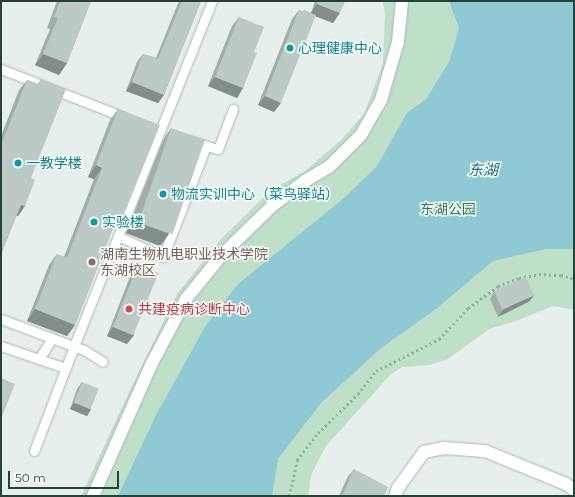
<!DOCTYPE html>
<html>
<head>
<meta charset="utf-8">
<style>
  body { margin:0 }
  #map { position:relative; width:575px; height:497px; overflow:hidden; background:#e6efeb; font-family:Montserrat,"Noto Sans SC",sans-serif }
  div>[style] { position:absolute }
  .green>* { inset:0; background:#bfe0c8 }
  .water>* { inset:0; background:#8ec9d4 }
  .path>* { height:2.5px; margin-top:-1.25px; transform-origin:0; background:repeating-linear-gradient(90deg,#86b3a5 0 2px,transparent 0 5px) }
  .roads { filter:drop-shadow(0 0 1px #a8b8b2) drop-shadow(0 0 1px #a8b8b2) }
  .service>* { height:9px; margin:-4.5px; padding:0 4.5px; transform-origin:4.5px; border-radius:4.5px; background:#fff }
  .minor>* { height:12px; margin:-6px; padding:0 6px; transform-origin:6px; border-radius:6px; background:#fff }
  .wall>* { inset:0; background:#a1aea9 }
  .shaded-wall>* { inset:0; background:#838d89 }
  .building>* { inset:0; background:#bbcac4; transform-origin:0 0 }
  .dots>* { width:11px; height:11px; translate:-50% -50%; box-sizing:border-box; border:2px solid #f7fbf9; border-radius:50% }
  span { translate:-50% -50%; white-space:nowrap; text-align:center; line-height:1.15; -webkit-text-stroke:3px #f7fbf9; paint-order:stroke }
  .culture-label { font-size:14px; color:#0d838f }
  .left { translate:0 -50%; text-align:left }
  .park-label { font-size:14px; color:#2d7a4b }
  .education-label { font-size:14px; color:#785e54 }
  .health-label { font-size:14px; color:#be3a42 }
  .water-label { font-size:15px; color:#1c6f80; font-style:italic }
  .frame { position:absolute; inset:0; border:2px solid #24423a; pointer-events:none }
  .scale { position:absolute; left:8px; top:471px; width:111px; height:18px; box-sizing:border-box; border:2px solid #24423a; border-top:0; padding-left:5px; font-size:12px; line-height:14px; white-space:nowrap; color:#24423a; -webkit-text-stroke:3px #f7fbf9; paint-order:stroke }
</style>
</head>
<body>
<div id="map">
  <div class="green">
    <div style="clip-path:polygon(383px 1px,574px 1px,574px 310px,553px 306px,516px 321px,489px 329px,448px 359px,430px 365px,402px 367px,390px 375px,326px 446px,311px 475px,308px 496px,81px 496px,129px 392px,177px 294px,221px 239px,271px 190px,305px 171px,342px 139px,364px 114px,383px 63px,385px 14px)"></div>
  </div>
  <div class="water">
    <div style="clip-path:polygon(449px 1px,574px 1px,574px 249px,546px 249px,493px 261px,436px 309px,380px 349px,321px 403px,278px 459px,272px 496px,118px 496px,155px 417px,206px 325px,238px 284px,343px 199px,377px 166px,407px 113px,426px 99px,449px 62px,459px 28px)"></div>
  </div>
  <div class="path">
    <div style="left:289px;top:496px;width:37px;rotate:-77deg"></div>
    <div style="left:297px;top:460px;width:34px;rotate:-52deg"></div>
    <div style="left:318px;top:433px;width:56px;rotate:-44.3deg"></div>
    <div style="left:358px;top:394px;width:29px;rotate:-52deg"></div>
    <div style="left:376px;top:371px;width:71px;rotate:-26.9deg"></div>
    <div style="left:439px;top:339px;width:42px;rotate:-46.9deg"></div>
    <div style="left:468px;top:308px;width:37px;rotate:-36deg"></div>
    <div style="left:498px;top:286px;width:22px;rotate:-21deg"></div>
    <div style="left:519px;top:278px;width:20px;rotate:-11deg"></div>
    <div style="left:539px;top:274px;width:22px;rotate:3deg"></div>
    <div style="left:561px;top:275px;width:14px;rotate:17deg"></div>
  </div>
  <div class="roads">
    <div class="service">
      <div style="left:1px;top:69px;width:132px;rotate:21.3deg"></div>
      <div style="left:191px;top:141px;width:28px;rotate:17deg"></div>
      <div style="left:218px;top:149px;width:43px;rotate:-69.4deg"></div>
      <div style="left:118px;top:236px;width:50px;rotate:25deg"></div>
      <div style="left:163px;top:257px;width:119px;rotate:-68.8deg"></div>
      <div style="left:1px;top:319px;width:89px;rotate:20.5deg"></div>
      <div style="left:84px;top:350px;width:22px;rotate:32deg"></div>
      <div style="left:1px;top:346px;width:40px;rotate:18.9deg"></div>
      <div style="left:39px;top:359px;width:25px;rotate:-58deg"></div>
      <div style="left:39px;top:359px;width:28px;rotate:19deg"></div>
      <div style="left:34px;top:451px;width:112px;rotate:-69.1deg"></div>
      <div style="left:74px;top:346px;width:372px;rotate:-68.2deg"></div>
    </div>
    <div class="minor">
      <div style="left:93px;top:496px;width:143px;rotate:-66.1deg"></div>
      <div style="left:151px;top:365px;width:75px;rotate:-62.1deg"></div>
      <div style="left:186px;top:299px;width:55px;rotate:-50.9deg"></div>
      <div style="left:221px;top:256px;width:71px;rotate:-44.4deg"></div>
      <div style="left:272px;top:206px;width:41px;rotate:-37.1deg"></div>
      <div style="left:305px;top:181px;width:29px;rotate:-31deg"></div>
      <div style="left:330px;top:166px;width:44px;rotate:-45deg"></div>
      <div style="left:361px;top:135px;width:40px;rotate:-60.3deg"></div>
      <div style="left:381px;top:100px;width:60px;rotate:-73.7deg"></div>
      <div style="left:398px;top:42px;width:41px;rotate:-84.4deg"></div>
      <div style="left:395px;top:496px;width:9px;rotate:-69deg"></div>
      <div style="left:398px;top:488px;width:44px;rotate:-54.2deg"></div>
      <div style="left:424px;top:452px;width:20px;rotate:-11deg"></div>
      <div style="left:444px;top:448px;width:41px;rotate:4.2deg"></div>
      <div style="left:485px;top:451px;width:87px;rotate:22.2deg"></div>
      <div style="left:566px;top:484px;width:10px;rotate:37deg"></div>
    </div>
  </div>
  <div class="wall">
    <div style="clip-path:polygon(57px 1px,91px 1px,67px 63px,59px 75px,35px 65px,50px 29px,47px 28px)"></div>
    <div style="clip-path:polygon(179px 1px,201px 1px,164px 95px,158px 103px,126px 91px,137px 62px,143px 54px,156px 58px)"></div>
    <div style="clip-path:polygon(315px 1px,345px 1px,333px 23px,315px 16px,274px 112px,258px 105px,292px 19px,299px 10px,303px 12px,304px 10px,311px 13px)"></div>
    <div style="clip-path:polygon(239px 17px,254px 52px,243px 88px,237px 98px,208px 86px,232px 26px)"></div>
    <div style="clip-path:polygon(41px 79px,31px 178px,25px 206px,18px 216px,16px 216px,1px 255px,1px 136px,19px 90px,27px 80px,38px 84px)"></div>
    <div style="clip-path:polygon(118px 109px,115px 229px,113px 228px,75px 325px,67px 336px,27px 321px,49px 265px,57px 254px,64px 257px,94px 179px,88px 177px,110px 120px)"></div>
    <div style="clip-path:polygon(171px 128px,169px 234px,160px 246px,126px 233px,163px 140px)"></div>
    <div style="clip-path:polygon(138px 265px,134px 335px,127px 344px,107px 336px,131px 274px)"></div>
    <div style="clip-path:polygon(494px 292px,530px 301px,498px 317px,490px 299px)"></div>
    <div style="clip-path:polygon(82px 382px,91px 409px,87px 416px,70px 409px,77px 389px)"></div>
    <div style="clip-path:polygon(354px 469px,384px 496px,339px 496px,347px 478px)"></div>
  </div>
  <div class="shaded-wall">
    <div style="clip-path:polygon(317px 4px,340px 13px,333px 23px,310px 14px)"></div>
    <div style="clip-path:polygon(43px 54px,67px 63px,59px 75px,35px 65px)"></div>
    <div style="clip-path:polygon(215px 77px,243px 88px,237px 98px,208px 86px)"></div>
    <div style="clip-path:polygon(132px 82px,164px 95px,158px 103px,126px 91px)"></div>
    <div style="clip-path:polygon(265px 96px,281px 103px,274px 112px,258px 105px)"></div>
    <div style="clip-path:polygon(96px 165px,102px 168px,94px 179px,88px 177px)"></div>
    <div style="clip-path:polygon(21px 205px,25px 206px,18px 216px,14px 215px)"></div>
    <div style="clip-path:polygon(118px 215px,123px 217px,115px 229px,110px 227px)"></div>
    <div style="clip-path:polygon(134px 221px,169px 234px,160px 246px,126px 233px)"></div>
    <div style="clip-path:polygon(534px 295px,530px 301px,498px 317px,503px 310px)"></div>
    <div style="clip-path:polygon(35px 309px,75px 325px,67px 336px,27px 321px)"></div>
    <div style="clip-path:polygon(113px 327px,134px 335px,127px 344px,107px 336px)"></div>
    <div style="clip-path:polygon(74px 403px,91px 409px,87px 416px,70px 409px)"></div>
  </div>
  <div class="building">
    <div style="clip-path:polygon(60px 1px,91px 1px,67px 63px,43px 54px,58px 18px,54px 17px)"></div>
    <div style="clip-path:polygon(182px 1px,201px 1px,164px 95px,132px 82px,143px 54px,158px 59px)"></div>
    <div style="clip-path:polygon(318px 1px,345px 1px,340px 13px,317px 4px)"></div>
    <div style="clip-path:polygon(299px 10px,303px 12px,304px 10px,316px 15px,281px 103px,265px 96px)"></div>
    <div style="clip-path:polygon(239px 17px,264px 27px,254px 52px,257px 53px,243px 88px,215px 77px)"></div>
    <div style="clip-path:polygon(41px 79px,66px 89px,31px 178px,35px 180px,25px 206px,21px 205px,1px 255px,1px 145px,27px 80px,39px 84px)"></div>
    <div style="clip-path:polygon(118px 109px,160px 125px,123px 217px,118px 215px,75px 325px,35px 309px,57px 254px,67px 258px,102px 168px,96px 165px)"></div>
    <div style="left:171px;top:128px;width:36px;height:100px;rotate:19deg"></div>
    <div style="left:138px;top:265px;width:22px;height:67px;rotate:22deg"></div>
    <div style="left:526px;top:277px;width:20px;height:35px;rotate:66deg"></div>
    <div style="clip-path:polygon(1px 378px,15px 384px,1px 419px)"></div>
    <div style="left:82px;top:382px;width:18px;height:22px;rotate:22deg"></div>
    <div style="clip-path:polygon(354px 469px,388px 487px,384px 496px,342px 496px)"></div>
  </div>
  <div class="dots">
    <div style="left:290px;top:48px;background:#0f9aa8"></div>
    <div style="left:18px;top:163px;background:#0f9aa8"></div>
    <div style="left:163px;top:194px;background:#0f9aa8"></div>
    <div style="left:94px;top:222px;background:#0f9aa8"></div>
    <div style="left:92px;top:262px;background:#8d6e63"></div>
    <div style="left:129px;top:309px;background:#e0444e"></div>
  </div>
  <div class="culture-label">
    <span class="left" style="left:298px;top:48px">心理健康中心</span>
    <span class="left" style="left:26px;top:163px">一教学楼</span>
    <span class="left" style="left:171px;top:194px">物流实训中心（菜鸟驿站）</span>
    <span class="left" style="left:102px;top:222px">实验楼</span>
  </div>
  <div class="park-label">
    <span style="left:448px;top:209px">东湖公园</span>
  </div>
  <div class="education-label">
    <span class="left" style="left:100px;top:262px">湖南生物机电职业技术学院<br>东湖校区</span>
  </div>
  <div class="health-label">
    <span class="left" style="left:138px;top:309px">共建疫病诊断中心</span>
  </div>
  <div class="water-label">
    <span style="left:483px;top:170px">东湖</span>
  </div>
  <div class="frame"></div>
  <div class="scale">50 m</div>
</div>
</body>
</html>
